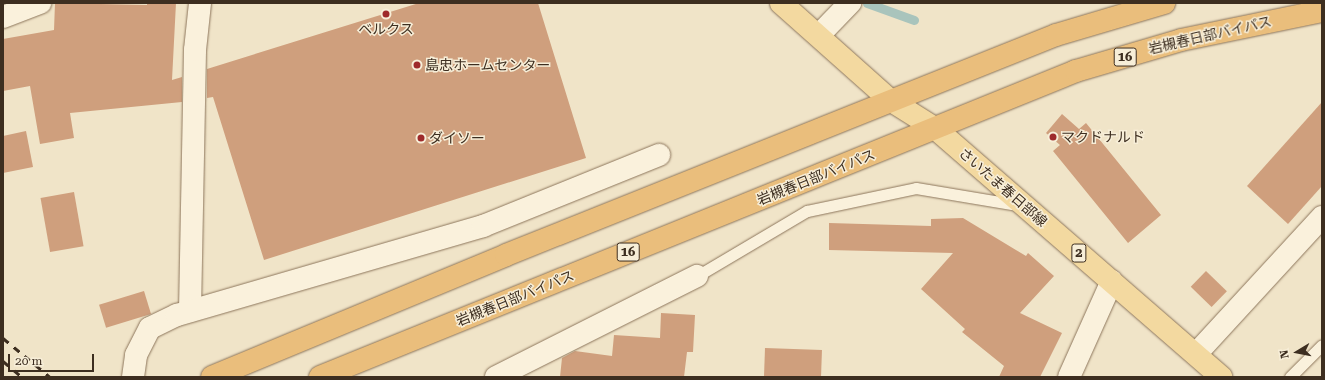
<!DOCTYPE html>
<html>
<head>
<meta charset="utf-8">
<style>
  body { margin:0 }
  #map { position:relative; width:1325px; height:380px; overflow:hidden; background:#f0e4c8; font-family:"Roboto Serif","Noto Sans JP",serif }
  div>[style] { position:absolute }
  .stream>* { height:9px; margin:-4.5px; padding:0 4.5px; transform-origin:4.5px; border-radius:4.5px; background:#a9c4bc }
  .building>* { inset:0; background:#cf9f7d; transform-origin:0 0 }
  .roads { filter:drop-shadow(0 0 1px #8d765c) drop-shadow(0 0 1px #8d765c) }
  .service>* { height:11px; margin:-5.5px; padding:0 5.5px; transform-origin:5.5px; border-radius:5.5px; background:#faf1dc }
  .minor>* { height:22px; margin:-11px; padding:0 11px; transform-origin:11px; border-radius:11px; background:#faf1dc }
  .tertiary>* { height:22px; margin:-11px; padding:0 11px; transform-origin:11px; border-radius:11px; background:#faf1dc }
  .primary>* { height:22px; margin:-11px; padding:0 11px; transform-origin:11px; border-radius:11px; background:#f3d9a0 }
  .trunk>* { height:22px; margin:-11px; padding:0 11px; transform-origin:11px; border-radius:11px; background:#eabe7c }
  .rail>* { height:3px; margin-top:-1.5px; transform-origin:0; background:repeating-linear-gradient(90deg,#3d2e20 0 7px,transparent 0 14px) }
  .dots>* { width:11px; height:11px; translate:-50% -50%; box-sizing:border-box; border:2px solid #f7eed8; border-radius:50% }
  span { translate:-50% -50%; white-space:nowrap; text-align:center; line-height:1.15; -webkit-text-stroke:3px #f7eed8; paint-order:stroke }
  .shield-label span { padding:1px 3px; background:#f7eed8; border:1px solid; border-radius:3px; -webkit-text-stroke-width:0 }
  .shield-label { font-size:13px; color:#3d2e20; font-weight:700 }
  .poi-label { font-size:14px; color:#3d2e20 }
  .left { translate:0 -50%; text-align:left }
  .street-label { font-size:14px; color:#3d2e20 }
  .frame { position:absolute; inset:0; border:4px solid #3d2e20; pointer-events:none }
  .north { position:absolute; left:1277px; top:332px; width:40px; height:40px; -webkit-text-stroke:3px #f7eed8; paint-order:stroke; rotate:260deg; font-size:11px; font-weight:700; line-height:16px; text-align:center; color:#3d2e20 }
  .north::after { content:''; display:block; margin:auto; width:14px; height:18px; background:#3d2e20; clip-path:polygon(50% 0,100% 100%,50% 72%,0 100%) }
  .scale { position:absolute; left:8px; top:354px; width:86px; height:18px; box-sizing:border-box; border:2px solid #3d2e20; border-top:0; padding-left:5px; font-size:12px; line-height:14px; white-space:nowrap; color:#3d2e20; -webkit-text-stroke:3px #f7eed8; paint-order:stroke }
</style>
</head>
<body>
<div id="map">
  <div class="stream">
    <div style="left:867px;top:3px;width:50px;rotate:19.9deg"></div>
  </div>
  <div class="building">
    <div style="clip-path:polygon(55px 3px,147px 5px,147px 3px,176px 3px,172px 80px,182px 77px,182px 102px,70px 113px,74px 138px,40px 144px,30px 86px,3px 91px,3px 39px,54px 30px)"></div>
    <div style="clip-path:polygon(419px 3px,538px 3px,586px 158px,264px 260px,213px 97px,207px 98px,207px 69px)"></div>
    <div style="clip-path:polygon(1322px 102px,1322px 186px,1288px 224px,1247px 186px)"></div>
    <div style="clip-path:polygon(1062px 114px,1079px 129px,1086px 123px,1161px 215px,1128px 243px,1053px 151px,1060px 145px,1046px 133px)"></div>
    <div style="clip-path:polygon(26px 131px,33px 167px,3px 173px,3px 136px)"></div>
    <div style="left:74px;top:192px;width:55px;height:34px;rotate:80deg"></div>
    <div style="clip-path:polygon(963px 218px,1026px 256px,1028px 253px,1054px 276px,1020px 313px,1062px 333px,1040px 377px,999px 377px,1004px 366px,962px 332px,965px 329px,921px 289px,953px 253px,829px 250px,829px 223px,931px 226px,931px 219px)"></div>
    <div style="left:1206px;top:271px;width:29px;height:22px;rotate:44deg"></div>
    <div style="left:144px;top:291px;width:24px;height:47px;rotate:73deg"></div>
    <div style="clip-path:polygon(661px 313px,695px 315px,693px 352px,687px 352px,684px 377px,560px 377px,562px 358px,575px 351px,612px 356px,614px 335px,660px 338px)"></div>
    <div style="left:765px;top:348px;width:57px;height:28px;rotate:2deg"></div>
  </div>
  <div class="roads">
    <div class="service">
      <div style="left:697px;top:276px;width:128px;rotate:-30.6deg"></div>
      <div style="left:807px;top:211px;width:111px;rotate:-11.9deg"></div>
      <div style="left:916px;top:188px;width:103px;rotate:9.5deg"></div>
      <div style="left:1290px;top:377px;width:45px;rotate:-45deg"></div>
    </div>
    <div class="minor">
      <div style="left:3px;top:17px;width:40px;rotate:-21deg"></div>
      <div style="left:819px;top:35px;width:45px;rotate:-45.9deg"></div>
      <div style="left:190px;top:311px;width:261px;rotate:-88.9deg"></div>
      <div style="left:195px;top:50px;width:47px;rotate:-83.9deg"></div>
      <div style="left:133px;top:377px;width:22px;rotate:-82deg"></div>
      <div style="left:136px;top:355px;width:30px;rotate:-63deg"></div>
      <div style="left:150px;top:328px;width:30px;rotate:-26deg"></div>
      <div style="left:177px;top:315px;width:319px;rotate:-16.2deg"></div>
      <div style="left:483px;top:226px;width:190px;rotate:-22deg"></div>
      <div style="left:496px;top:377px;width:225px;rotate:-26.7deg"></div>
      <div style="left:1069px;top:377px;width:105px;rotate:-65.9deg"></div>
    </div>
    <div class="tertiary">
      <div style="left:1196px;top:354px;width:186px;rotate:-47.4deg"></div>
    </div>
    <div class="primary">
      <div style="left:781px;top:3px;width:146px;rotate:41.7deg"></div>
      <div style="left:890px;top:100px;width:54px;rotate:32.2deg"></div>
      <div style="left:936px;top:129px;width:378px;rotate:41deg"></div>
    </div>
    <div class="trunk">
      <div style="left:212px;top:377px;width:318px;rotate:-22.5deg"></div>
      <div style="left:506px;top:255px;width:592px;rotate:-21.8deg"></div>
      <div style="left:1056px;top:35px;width:113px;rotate:-16.5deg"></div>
      <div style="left:320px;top:377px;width:816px;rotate:-22.04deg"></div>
      <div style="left:1076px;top:71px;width:109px;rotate:-16.4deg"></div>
      <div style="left:1181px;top:40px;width:144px;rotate:-11.6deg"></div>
    </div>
  </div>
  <div class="rail">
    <div style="left:3px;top:338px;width:61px;rotate:39.7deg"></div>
    <div style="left:3px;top:361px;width:25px;rotate:40deg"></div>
  </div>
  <div class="dots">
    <div style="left:386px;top:14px;background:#9e2a2b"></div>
    <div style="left:417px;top:65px;background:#9e2a2b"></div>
    <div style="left:1053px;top:137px;background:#9e2a2b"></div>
    <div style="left:421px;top:138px;background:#9e2a2b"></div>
  </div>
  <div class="shield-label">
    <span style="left:1125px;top:57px">16</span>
    <span style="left:628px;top:252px">16</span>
    <span style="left:1079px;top:253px">2</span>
  </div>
  <div class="poi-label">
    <span style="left:386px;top:29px">ベルクス</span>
    <span class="left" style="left:425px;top:65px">島忠ホームセンター</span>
    <span class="left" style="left:1061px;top:137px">マクドナルド</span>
    <span class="left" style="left:429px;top:138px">ダイソー</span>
  </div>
  <div class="street-label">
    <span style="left:1210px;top:35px;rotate:-13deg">岩槻春日部バイパス</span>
    <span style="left:816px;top:177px;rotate:-22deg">岩槻春日部バイパス</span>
    <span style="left:1003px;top:187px;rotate:41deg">さいたま春日部線</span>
    <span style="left:515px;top:298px;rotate:-22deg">岩槻春日部バイパス</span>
  </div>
  <div class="frame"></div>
  <div class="north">N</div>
  <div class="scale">20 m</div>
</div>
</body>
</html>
